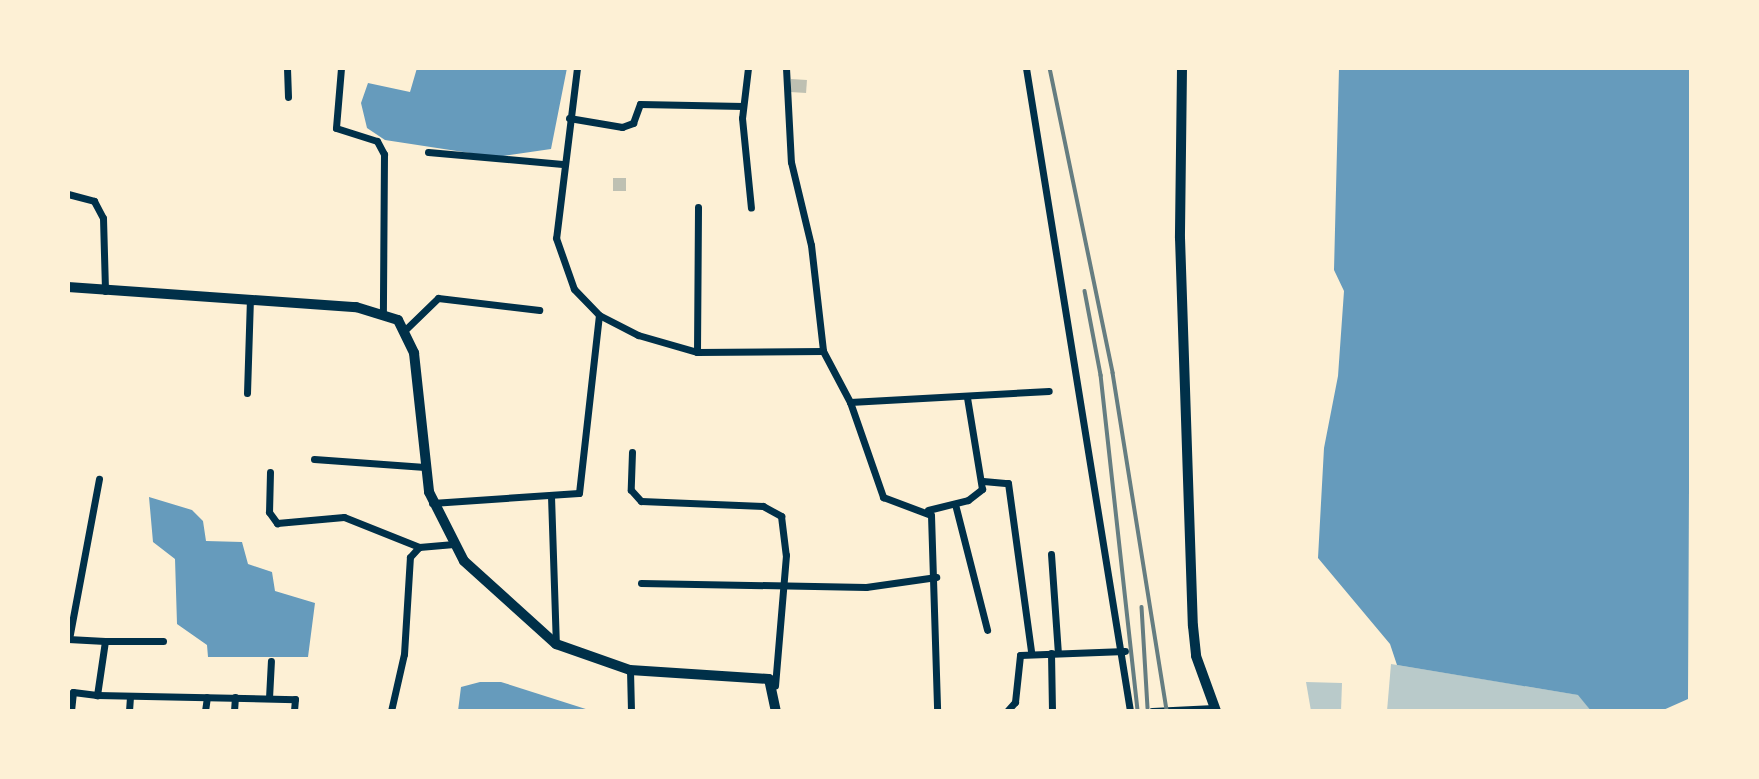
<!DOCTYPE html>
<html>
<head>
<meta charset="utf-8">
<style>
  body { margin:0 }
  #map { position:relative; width:1759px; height:779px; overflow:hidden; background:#fdf0d5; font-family:Literata,serif }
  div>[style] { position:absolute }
  .green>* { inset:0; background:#b9caca }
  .water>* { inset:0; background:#669bbc }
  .building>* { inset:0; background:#bec0b2; transform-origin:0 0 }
  .minor>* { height:7px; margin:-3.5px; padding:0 3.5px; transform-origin:3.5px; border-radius:3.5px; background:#003049 }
  .secondary>* { height:10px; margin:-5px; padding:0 5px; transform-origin:5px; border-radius:5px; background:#003049 }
  .primary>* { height:10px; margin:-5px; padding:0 5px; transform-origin:5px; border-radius:5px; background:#003049 }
  .rail>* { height:3.5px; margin:-1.75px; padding:0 1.75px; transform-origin:1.75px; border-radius:1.75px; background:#657d81 }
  span { translate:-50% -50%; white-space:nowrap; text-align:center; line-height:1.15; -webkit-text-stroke:7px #fdf0d5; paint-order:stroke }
  .frame { position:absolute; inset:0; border:70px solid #fdf0d5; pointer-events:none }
</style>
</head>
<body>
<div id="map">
  <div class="green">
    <div style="clip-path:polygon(1391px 664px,1579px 695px,1591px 711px,1387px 711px)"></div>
    <div style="clip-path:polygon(1306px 682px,1342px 683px,1341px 711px,1311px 711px)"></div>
  </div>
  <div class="water">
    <div style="clip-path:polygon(417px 68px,567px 68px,551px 149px,496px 157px,385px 140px,367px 128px,361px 103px,368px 83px,410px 92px)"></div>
    <div style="clip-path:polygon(1339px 68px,1691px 68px,1688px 699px,1661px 711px,1591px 711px,1578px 695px,1397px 665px,1390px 644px,1318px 558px,1324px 448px,1338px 376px,1344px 291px,1334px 270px)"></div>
    <div style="clip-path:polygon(149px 497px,192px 510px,203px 521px,206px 541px,242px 542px,248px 564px,272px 572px,275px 591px,315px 603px,308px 657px,208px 657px,207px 645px,177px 624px,175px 559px,153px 542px)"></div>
    <div style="clip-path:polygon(480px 682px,501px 682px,592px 711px,458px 711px,461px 687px)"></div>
  </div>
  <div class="building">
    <div style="left:791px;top:79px;width:16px;height:13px;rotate:4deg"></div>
    <div style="left:613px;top:178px;width:13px;height:13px"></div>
  </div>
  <div class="minor">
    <div style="left:287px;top:68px;width:29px;rotate:88deg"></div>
    <div style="left:341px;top:68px;width:60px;rotate:94.8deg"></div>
    <div style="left:336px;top:128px;width:43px;rotate:17.6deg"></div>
    <div style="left:377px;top:141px;width:15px;rotate:62deg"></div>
    <div style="left:384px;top:154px;width:159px;rotate:90.4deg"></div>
    <div style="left:577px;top:68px;width:171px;rotate:97deg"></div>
    <div style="left:556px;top:238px;width:54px;rotate:70.6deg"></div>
    <div style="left:574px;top:289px;width:36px;rotate:46deg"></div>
    <div style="left:599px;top:315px;width:44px;rotate:27.1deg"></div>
    <div style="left:638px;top:335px;width:61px;rotate:16.1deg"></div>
    <div style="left:697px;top:352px;width:126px;rotate:-0.5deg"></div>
    <div style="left:823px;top:351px;width:58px;rotate:62.1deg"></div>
    <div style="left:850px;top:402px;width:101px;rotate:70.8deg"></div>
    <div style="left:883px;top:497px;width:51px;rotate:20.6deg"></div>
    <div style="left:931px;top:515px;width:196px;rotate:88.2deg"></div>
    <div style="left:748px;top:68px;width:50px;rotate:96.8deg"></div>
    <div style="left:742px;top:118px;width:90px;rotate:84.3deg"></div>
    <div style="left:786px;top:68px;width:94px;rotate:87deg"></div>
    <div style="left:791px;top:162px;width:85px;rotate:76.5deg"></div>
    <div style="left:811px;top:245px;width:107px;rotate:83.5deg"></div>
    <div style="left:1026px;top:68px;width:651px;rotate:80.81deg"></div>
    <div style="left:569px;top:118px;width:54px;rotate:9.6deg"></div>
    <div style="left:622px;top:127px;width:12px;rotate:-20deg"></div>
    <div style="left:633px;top:123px;width:20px;rotate:-70deg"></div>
    <div style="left:640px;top:104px;width:103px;rotate:1.1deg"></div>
    <div style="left:428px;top:152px;width:135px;rotate:5.1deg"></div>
    <div style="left:68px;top:194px;width:27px;rotate:15deg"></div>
    <div style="left:94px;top:201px;width:19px;rotate:62deg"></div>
    <div style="left:103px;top:218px;width:73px;rotate:88.4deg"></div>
    <div style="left:405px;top:330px;width:46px;rotate:-44.1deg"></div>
    <div style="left:438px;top:298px;width:102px;rotate:6.8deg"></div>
    <div style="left:697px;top:352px;width:145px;rotate:-89.6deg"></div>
    <div style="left:247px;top:393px;width:93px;rotate:-88.2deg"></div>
    <div style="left:850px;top:402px;width:199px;rotate:-3.2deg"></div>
    <div style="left:632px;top:452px;width:38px;rotate:92deg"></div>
    <div style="left:631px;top:490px;width:15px;rotate:48deg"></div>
    <div style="left:641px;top:501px;width:122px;rotate:2.3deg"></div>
    <div style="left:763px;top:506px;width:21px;rotate:29deg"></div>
    <div style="left:781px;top:516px;width:39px;rotate:83deg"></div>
    <div style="left:786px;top:555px;width:131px;rotate:94.8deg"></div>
    <div style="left:314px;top:459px;width:111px;rotate:4.1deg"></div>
    <div style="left:270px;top:472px;width:40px;rotate:91.4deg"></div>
    <div style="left:269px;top:512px;width:14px;rotate:54deg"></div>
    <div style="left:277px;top:523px;width:67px;rotate:-5.1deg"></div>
    <div style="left:344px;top:517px;width:81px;rotate:21.8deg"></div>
    <div style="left:983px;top:481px;width:25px;rotate:5deg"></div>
    <div style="left:1008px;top:483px;width:171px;rotate:82.2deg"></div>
    <div style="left:551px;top:496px;width:148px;rotate:88.1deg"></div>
    <div style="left:432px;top:503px;width:147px;rotate:-3.9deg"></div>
    <div style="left:579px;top:493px;width:179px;rotate:-83.6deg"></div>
    <div style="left:955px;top:504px;width:130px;rotate:75.7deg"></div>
    <div style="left:928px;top:510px;width:41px;rotate:-14deg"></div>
    <div style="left:968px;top:500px;width:18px;rotate:-38deg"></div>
    <div style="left:982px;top:489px;width:93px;rotate:-99.3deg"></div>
    <div style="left:1051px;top:554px;width:99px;rotate:86deg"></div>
    <div style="left:641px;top:583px;width:225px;rotate:1deg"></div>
    <div style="left:866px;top:587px;width:71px;rotate:-8.1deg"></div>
    <div style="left:68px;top:639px;width:37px;rotate:3deg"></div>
    <div style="left:105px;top:641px;width:55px;rotate:98.4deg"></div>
    <div style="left:97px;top:695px;width:198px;rotate:1.2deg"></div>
    <div style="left:295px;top:699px;width:12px;rotate:95deg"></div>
    <div style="left:69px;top:639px;width:163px;rotate:-79.4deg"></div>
    <div style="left:105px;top:641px;width:58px"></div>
    <div style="left:1051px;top:653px;width:58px;rotate:89deg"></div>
    <div style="left:630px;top:670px;width:41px;rotate:88.6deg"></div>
    <div style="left:269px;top:698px;width:37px;rotate:-87deg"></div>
    <div style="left:71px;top:711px;width:19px;rotate:-84deg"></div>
    <div style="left:73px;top:692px;width:24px;rotate:7deg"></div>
    <div style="left:129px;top:711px;width:14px;rotate:-86deg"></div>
    <div style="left:205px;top:711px;width:14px;rotate:-82deg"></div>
    <div style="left:234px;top:711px;width:14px;rotate:-86deg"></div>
    <div style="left:391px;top:711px;width:58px;rotate:-77.2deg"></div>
    <div style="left:404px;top:654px;width:97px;rotate:-86.5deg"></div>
    <div style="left:410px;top:557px;width:13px;rotate:-48deg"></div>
    <div style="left:419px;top:547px;width:32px;rotate:-5deg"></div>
    <div style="left:1007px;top:711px;width:12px;rotate:-48deg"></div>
    <div style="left:1015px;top:702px;width:47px;rotate:-83.9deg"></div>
    <div style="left:1020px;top:655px;width:105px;rotate:-2.2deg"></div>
    <div style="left:1152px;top:711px;width:62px;rotate:-2.8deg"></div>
  </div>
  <div class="secondary">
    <div style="left:68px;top:287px;width:289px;rotate:4deg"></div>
    <div style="left:356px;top:307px;width:44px;rotate:17.2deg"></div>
    <div style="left:398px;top:320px;width:37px;rotate:64deg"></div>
    <div style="left:414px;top:353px;width:140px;rotate:83.8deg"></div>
    <div style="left:429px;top:492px;width:77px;rotate:63.1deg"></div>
    <div style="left:464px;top:561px;width:124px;rotate:42.1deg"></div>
    <div style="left:556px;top:644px;width:78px;rotate:19.4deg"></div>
    <div style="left:630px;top:670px;width:139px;rotate:3.7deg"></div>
    <div style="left:769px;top:679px;width:33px;rotate:78deg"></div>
  </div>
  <div class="primary">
    <div style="left:1182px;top:68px;width:170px;rotate:90.7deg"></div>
    <div style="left:1180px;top:238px;width:388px;rotate:88.1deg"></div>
    <div style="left:1193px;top:626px;width:30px;rotate:84deg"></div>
    <div style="left:1196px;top:656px;width:59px;rotate:70deg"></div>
  </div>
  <div class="rail">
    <div style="left:1050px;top:68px;width:311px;rotate:78.3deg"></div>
    <div style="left:1113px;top:373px;width:342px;rotate:80.9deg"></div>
    <div style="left:1085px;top:291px;width:86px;rotate:79.2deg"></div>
    <div style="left:1101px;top:375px;width:338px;rotate:83.7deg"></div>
    <div style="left:1142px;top:607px;width:101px;rotate:86.6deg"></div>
  </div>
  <div class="frame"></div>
</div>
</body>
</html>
